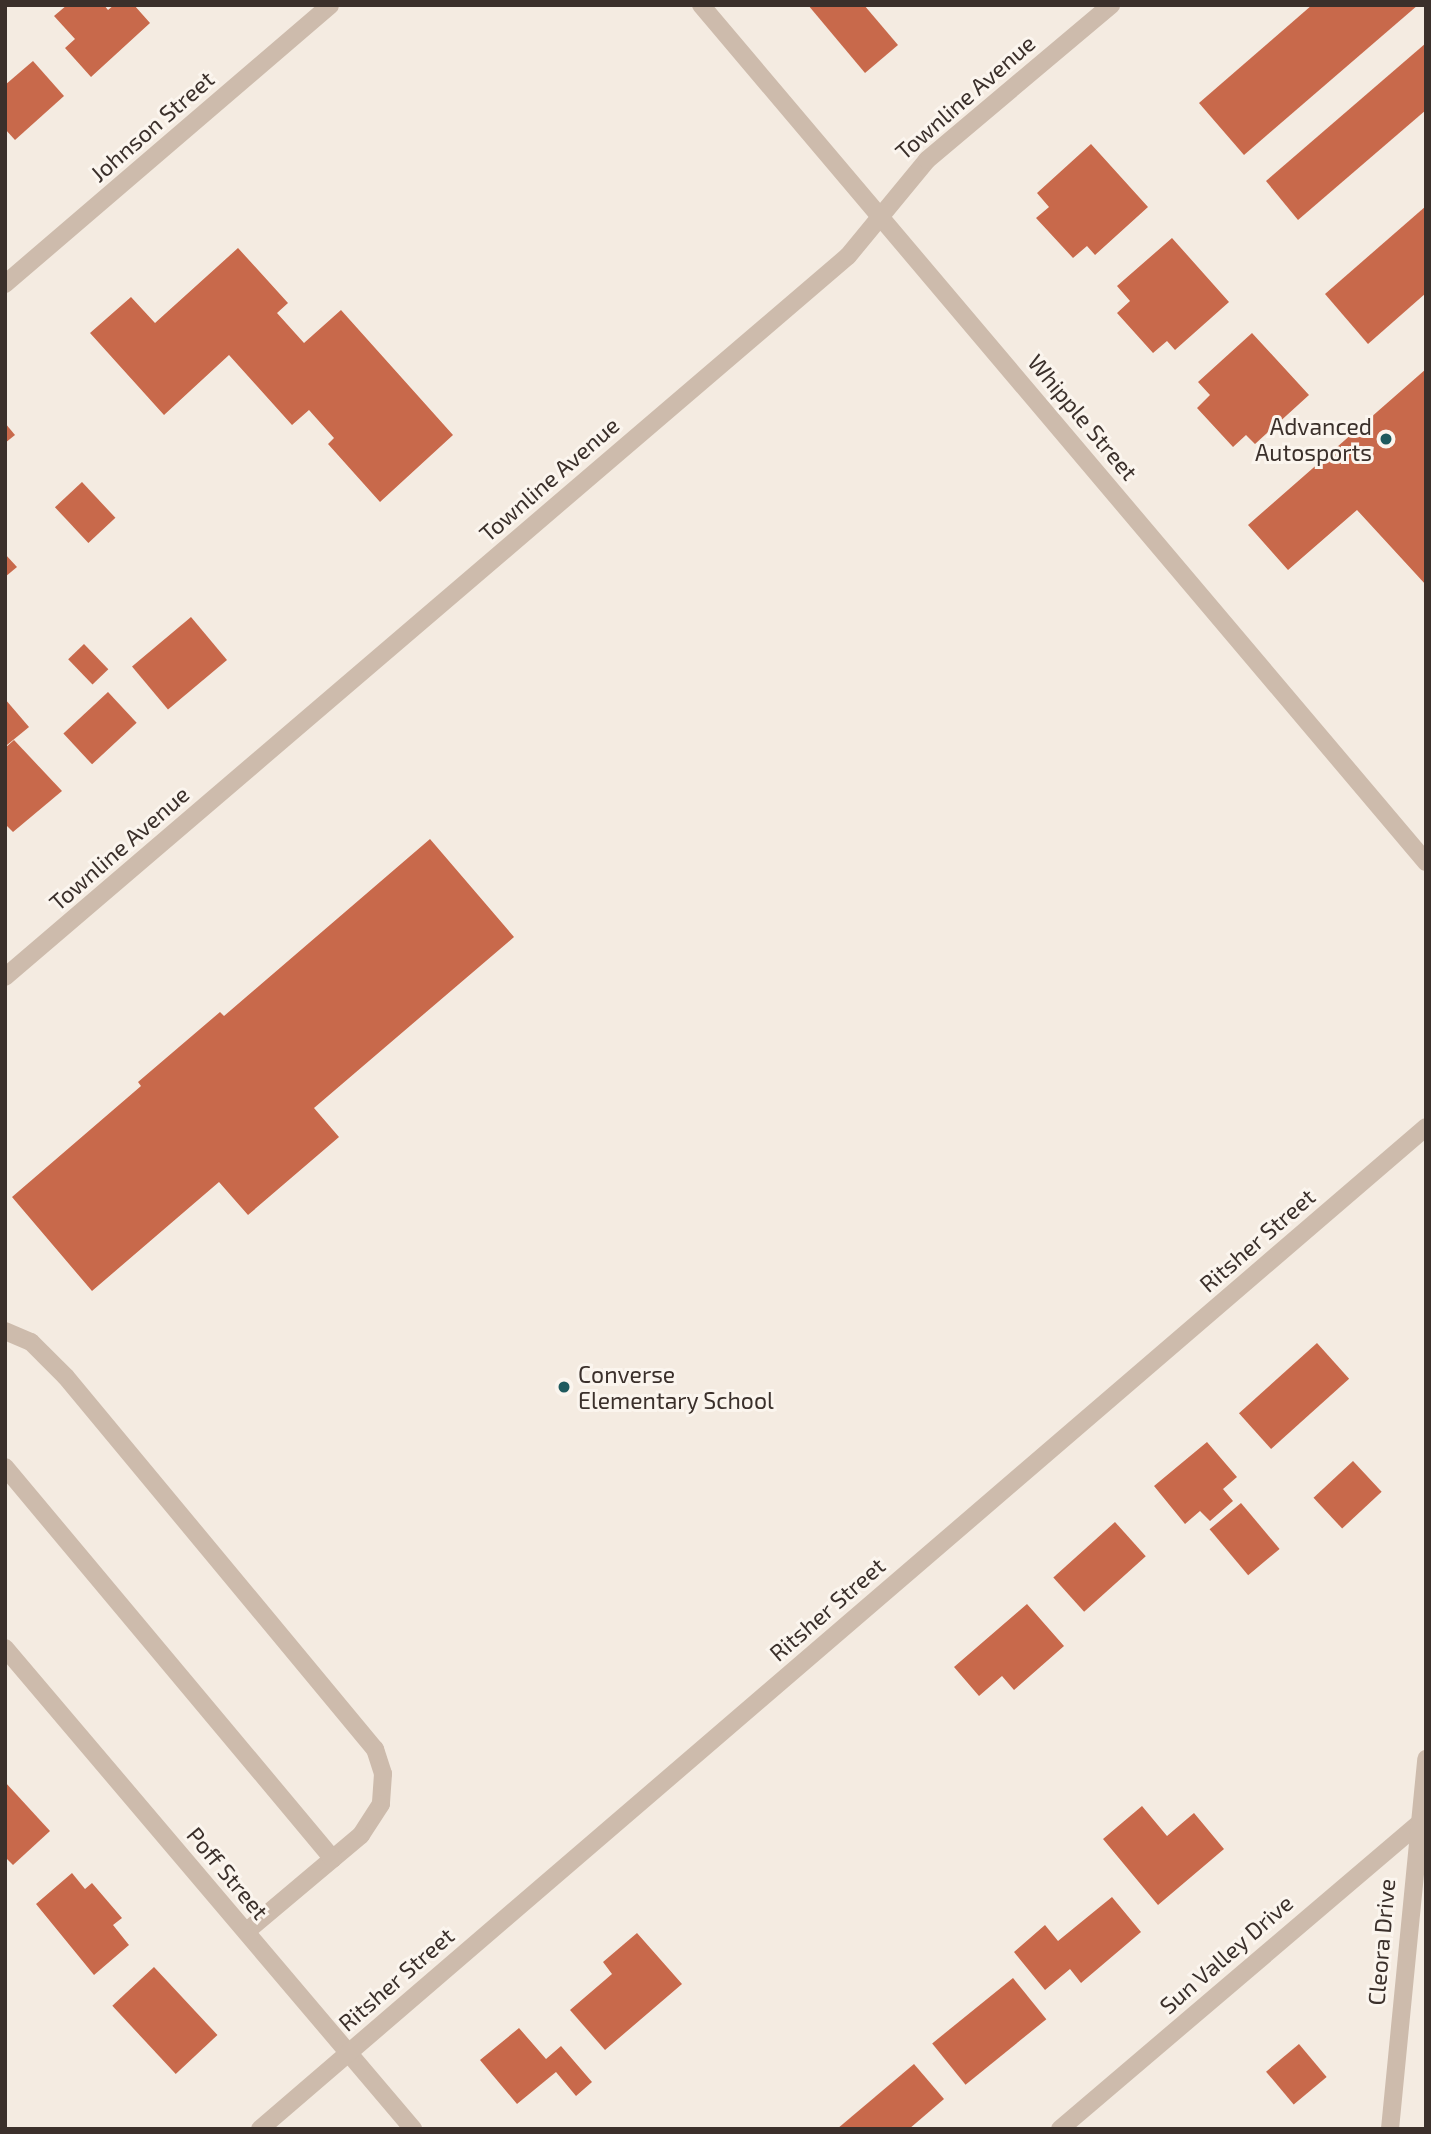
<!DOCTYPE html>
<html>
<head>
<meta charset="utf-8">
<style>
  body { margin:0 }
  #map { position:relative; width:1431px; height:2134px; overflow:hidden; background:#f4ebe1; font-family:"Exo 2",sans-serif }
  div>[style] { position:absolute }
  .building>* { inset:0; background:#c8694b; transform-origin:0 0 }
  .lane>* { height:18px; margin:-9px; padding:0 9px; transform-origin:9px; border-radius:9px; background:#cdbbac }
  .street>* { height:18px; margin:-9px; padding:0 9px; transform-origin:9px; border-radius:9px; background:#cdbbac }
  .dots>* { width:19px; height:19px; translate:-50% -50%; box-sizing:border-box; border:4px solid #fbf5ee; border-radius:50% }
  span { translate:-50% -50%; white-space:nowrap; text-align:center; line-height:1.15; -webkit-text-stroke:6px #fbf5ee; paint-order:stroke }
  .street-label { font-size:23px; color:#3b302b }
  .poi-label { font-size:23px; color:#3b302b }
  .right { translate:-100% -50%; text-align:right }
  .left { translate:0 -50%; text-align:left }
  .frame { position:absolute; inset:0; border:7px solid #3b302b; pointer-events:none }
</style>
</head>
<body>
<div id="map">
  <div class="building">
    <div style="clip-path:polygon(67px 5px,104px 5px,108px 10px,114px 5px,134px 5px,150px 23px,91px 77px,65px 48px,75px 39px,54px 16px)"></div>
    <div style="clip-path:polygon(808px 5px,864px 5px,898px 45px,865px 73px)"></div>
    <div style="clip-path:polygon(1312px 5px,1418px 5px,1244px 155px,1199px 103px)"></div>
    <div style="clip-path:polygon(1426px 43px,1426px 110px,1298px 220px,1266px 181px)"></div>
    <div style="clip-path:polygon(33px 61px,64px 96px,15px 140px,5px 129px,5px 85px)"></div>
    <div style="clip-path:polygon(1091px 144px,1148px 207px,1095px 255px,1087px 246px,1073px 258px,1036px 218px,1049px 207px,1037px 193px)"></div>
    <div style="clip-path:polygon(1426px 206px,1426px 293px,1368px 344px,1325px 294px)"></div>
    <div style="clip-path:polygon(1172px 238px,1229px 302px,1175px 350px,1167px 341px,1153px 353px,1117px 313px,1130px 301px,1117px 286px)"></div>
    <div style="clip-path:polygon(238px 248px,288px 303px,277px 313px,304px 343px,341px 310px,453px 435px,380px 502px,328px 444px,334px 438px,309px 410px,292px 425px,229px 355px,164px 415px,90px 333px,131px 297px,155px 323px)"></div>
    <div style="clip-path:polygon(1252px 333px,1309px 395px,1255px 444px,1246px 435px,1233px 447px,1197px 408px,1210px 395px,1198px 382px)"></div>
    <div style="clip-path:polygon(1426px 369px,1426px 585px,1357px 510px,1288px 570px,1248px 525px)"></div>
    <div style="clip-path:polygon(5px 423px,15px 435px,5px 443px)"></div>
    <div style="left:82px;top:482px;width:49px;height:37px;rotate:47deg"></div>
    <div style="clip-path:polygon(5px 554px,17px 567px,5px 577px)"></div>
    <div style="left:191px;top:617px;width:56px;height:77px;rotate:50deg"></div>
    <div style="left:84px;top:644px;width:35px;height:22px;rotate:46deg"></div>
    <div style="left:108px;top:692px;width:42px;height:61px;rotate:47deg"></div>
    <div style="clip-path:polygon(5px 699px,29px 727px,7px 745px,5px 744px)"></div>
    <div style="clip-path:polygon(14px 740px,62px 791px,13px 832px,5px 824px,5px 748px)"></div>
    <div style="clip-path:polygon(430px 839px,514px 937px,314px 1108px,339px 1137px,248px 1215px,219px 1182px,92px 1291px,12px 1197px,141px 1086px,138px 1082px,220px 1012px,224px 1016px)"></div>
    <div style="left:1317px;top:1343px;width:48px;height:105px;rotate:48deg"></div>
    <div style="clip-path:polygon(1207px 1442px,1237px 1477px,1223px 1489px,1233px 1501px,1210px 1521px,1200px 1511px,1185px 1524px,1154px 1486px)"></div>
    <div style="left:1353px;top:1461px;width:42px;height:54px;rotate:47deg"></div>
    <div style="left:1241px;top:1503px;width:60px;height:41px;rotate:50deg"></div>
    <div style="left:1115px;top:1522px;width:46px;height:83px;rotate:48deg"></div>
    <div style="clip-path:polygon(1027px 1604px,1064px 1646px,1014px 1690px,1002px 1676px,979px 1696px,954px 1667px)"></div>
    <div style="clip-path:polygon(5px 1782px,50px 1831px,13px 1865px,5px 1857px)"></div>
    <div style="clip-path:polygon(1142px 1806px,1167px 1836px,1194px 1813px,1224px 1849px,1158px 1905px,1103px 1839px)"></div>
    <div style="clip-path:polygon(72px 1873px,85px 1889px,92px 1883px,122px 1918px,113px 1925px,129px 1945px,94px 1975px,36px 1904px)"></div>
    <div style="clip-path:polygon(1112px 1897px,1141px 1932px,1081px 1983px,1070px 1969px,1045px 1990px,1014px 1952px,1045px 1925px,1058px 1941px)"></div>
    <div style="clip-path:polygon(637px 1933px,682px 1984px,605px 2050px,570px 2010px,612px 1974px,603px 1962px)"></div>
    <div style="left:154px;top:1967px;width:93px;height:57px;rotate:47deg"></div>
    <div style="left:1013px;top:1978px;width:53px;height:104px;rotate:51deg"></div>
    <div style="clip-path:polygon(519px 2028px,546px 2059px,561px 2046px,592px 2082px,576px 2096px,556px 2072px,517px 2104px,480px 2060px)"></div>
    <div style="left:1299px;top:2044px;width:43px;height:43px;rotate:50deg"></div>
    <div style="clip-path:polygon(914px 2064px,944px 2099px,909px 2129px,837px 2129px)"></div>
  </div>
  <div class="lane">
    <div style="left:5px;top:1331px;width:28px;rotate:23deg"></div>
    <div style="left:31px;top:1342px;width:49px;rotate:45deg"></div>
    <div style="left:66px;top:1377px;width:484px;rotate:50.3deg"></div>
    <div style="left:375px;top:1749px;width:26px;rotate:72deg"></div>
    <div style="left:383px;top:1774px;width:30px;rotate:94deg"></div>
    <div style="left:381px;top:1804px;width:37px;rotate:123deg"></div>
    <div style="left:361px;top:1835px;width:150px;rotate:139.9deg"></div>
    <div style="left:5px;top:1467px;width:511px;rotate:50.08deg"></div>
  </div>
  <div class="street">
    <div style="left:701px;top:5px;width:1123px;rotate:49.77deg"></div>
    <div style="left:5px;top:284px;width:428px;rotate:-40.6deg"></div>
    <div style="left:5px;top:977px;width:1109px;rotate:-40.54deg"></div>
    <div style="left:848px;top:256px;width:124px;rotate:-50.5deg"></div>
    <div style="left:927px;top:160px;width:241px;rotate:-40.1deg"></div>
    <div style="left:5px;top:1648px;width:631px;rotate:49.69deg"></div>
    <div style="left:260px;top:2129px;width:1537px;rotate:-40.67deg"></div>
    <div style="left:1060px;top:2129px;width:480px;rotate:-40.4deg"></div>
    <div style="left:1390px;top:2129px;width:372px;rotate:-84.4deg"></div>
  </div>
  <div class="dots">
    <div style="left:1386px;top:439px;background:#1f5a5e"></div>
    <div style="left:564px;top:1387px;background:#1f5a5e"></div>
  </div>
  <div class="street-label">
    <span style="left:965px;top:97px;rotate:-41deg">Townline Avenue</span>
    <span style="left:152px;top:126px;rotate:-41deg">Johnson Street</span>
    <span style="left:1083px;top:417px;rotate:50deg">Whipple Street</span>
    <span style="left:549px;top:479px;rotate:-41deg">Townline Avenue</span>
    <span style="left:119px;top:848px;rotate:-41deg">Townline Avenue</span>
    <span style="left:1257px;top:1240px;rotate:-41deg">Ritsher Street</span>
    <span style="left:827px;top:1609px;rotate:-41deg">Ritsher Street</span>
    <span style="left:228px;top:1873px;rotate:50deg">Poff Street</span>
    <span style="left:1381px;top:1942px;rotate:-85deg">Cleora Drive</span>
    <span style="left:1226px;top:1954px;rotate:-41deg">Sun Valley Drive</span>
    <span style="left:396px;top:1979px;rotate:-41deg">Ritsher Street</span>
  </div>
  <div class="poi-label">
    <span class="right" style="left:1372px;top:439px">Advanced<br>Autosports</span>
    <span class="left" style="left:578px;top:1387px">Converse<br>Elementary School</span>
  </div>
  <div class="frame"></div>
</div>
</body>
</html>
